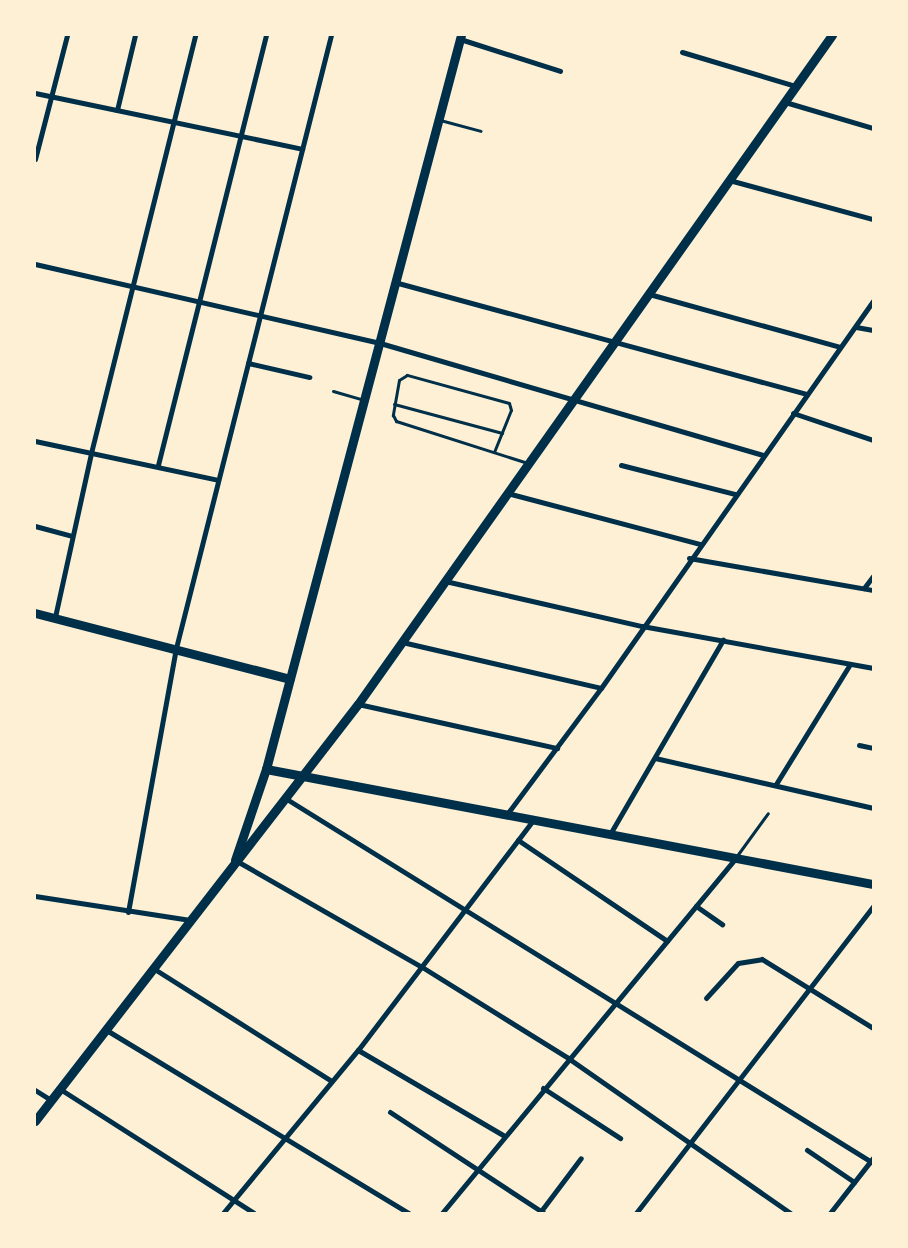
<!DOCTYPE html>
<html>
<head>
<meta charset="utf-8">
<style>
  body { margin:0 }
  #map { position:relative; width:908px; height:1248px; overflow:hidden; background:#fdf0d5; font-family:"Alegreya Sans",sans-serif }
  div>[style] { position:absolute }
  .service>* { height:3px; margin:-1.5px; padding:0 1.5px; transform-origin:1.5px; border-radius:1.5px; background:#003049 }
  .minor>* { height:5px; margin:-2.5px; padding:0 2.5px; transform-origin:2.5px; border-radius:2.5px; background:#003049 }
  .tertiary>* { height:9px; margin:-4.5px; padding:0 4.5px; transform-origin:4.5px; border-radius:4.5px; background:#003049 }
  .secondary>* { height:9px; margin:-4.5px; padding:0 4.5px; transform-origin:4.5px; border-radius:4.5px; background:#003049 }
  span { translate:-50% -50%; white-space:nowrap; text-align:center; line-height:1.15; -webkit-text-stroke:5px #fdf0d5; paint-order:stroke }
  .frame { position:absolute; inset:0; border:36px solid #fdf0d5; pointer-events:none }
</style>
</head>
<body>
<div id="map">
  <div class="service">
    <div style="left:440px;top:120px;width:42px;rotate:15deg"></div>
    <div style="left:333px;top:391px;width:32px;rotate:16deg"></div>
    <div style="left:394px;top:404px;width:112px;rotate:15deg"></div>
    <div style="left:494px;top:452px;width:45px;rotate:-68deg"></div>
    <div style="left:511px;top:410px;width:7px;rotate:-106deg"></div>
    <div style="left:509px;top:403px;width:106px;rotate:-164.6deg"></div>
    <div style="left:407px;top:375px;width:9px;rotate:148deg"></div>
    <div style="left:399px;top:380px;width:36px;rotate:100deg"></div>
    <div style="left:393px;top:415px;width:7px;rotate:63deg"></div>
    <div style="left:396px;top:421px;width:139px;rotate:17.7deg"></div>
    <div style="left:736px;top:857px;width:54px;rotate:-54deg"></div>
  </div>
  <div class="minor">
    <div style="left:460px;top:39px;width:105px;rotate:17.7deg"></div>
    <div style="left:682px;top:52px;width:118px;rotate:16.7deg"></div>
    <div style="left:35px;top:93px;width:273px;rotate:11.8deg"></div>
    <div style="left:785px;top:102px;width:92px;rotate:16.5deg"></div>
    <div style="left:117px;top:110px;width:77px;rotate:-76.5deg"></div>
    <div style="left:35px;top:159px;width:128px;rotate:-75.5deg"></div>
    <div style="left:729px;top:180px;width:149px;rotate:15.2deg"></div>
    <div style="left:35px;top:264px;width:354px;rotate:12.9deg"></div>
    <div style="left:380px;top:343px;width:399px;rotate:16.3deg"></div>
    <div style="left:398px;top:283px;width:424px;rotate:15.2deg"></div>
    <div style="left:649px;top:294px;width:198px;rotate:15.5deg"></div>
    <div style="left:856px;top:327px;width:17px;rotate:10deg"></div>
    <div style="left:248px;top:363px;width:63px;rotate:12.9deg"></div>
    <div style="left:793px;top:413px;width:84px;rotate:18.6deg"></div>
    <div style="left:35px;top:441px;width:187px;rotate:12deg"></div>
    <div style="left:158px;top:465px;width:443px;rotate:-75.9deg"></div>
    <div style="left:621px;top:465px;width:118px;rotate:14.3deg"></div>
    <div style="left:507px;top:493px;width:200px;rotate:14.8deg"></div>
    <div style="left:35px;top:526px;width:38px;rotate:15deg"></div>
    <div style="left:689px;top:558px;width:187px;rotate:9.9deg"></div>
    <div style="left:445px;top:581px;width:202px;rotate:12.9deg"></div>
    <div style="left:642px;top:626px;width:235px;rotate:10.3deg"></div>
    <div style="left:864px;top:588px;width:15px;rotate:-53deg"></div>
    <div style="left:55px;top:617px;width:168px;rotate:-77.6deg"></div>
    <div style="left:91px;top:453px;width:431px;rotate:-76deg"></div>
    <div style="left:402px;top:642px;width:204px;rotate:13deg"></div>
    <div style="left:358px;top:704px;width:204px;rotate:12.5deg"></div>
    <div style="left:859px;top:745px;width:14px;rotate:12deg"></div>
    <div style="left:655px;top:758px;width:224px;rotate:12.9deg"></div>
    <div style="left:776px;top:784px;width:141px;rotate:-58.3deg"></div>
    <div style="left:285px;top:798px;width:692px;rotate:31.83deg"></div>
    <div style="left:507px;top:814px;width:157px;rotate:-53.3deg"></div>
    <div style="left:601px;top:688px;width:473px;rotate:-54.9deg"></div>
    <div style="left:610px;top:834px;width:225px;rotate:-59.8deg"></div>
    <div style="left:518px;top:840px;width:180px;rotate:34.1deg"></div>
    <div style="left:235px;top:860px;width:215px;rotate:29.8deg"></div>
    <div style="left:422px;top:967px;width:172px;rotate:31.9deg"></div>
    <div style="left:568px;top:1058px;width:271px;rotate:34.9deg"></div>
    <div style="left:35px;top:896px;width:157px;rotate:8.8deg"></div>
    <div style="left:696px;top:906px;width:32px;rotate:35deg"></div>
    <div style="left:128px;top:912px;width:268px;rotate:-79.7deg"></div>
    <div style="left:176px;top:648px;width:632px;rotate:-75.81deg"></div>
    <div style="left:156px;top:970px;width:206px;rotate:32.3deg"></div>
    <div style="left:706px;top:998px;width:47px;rotate:-47.6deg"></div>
    <div style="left:738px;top:963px;width:24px;rotate:-9deg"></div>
    <div style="left:762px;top:959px;width:131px;rotate:31.9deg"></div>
    <div style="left:108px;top:1031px;width:352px;rotate:31.2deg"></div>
    <div style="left:358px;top:1050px;width:168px;rotate:30.4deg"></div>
    <div style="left:543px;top:1088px;width:92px;rotate:33deg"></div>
    <div style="left:60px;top:1089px;width:230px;rotate:32.6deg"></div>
    <div style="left:35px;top:1090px;width:19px;rotate:32deg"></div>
    <div style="left:390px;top:1112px;width:184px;rotate:33.3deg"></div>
    <div style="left:807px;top:1150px;width:57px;rotate:34.2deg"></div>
    <div style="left:541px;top:1211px;width:66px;rotate:-53deg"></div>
    <div style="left:223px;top:1213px;width:212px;rotate:-50.4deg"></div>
    <div style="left:358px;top:1050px;width:290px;rotate:-52.7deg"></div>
    <div style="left:442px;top:1213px;width:460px;rotate:-50.4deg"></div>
    <div style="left:636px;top:1213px;width:388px;rotate:-52.3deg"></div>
    <div style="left:830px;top:1213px;width:70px;rotate:-52deg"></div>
  </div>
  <div class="tertiary">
    <div style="left:35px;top:1121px;width:527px;rotate:-52.24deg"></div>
    <div style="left:358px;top:704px;width:820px;rotate:-54.68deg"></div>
  </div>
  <div class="secondary">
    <div style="left:35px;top:613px;width:263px;rotate:14.5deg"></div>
    <div style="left:266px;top:769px;width:618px;rotate:10.73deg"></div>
    <div style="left:235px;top:860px;width:96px;rotate:-71.2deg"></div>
    <div style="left:266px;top:769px;width:759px;rotate:-75.12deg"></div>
  </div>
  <div class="frame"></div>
</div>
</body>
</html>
